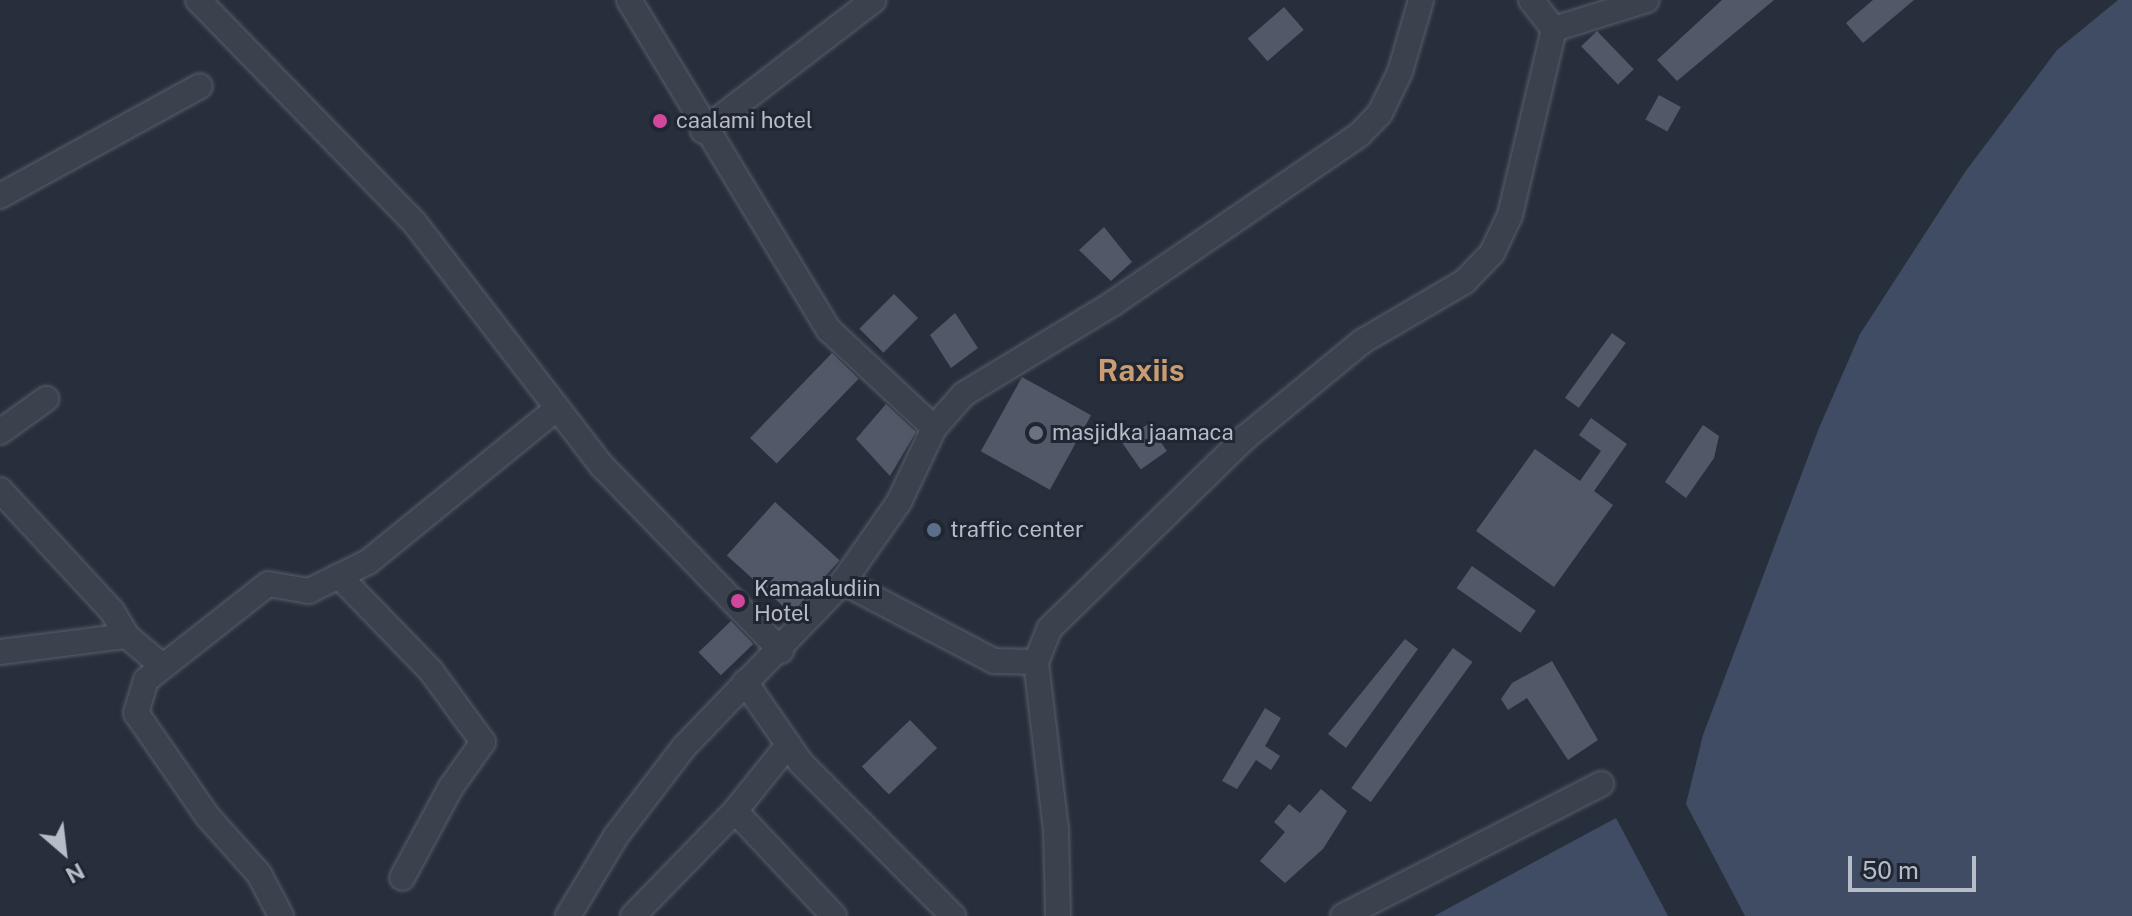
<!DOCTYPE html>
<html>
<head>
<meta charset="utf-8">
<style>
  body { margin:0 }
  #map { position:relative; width:2132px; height:916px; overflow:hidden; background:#282f3c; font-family:"Public Sans",sans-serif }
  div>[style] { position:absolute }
  .water>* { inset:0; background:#404c63 }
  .building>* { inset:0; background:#515867; transform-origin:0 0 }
  .roads { filter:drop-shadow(0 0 2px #595f6b) drop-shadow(0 0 2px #595f6b) }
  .minor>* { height:24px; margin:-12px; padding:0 12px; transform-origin:12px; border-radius:12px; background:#3b424d }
  .dots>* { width:22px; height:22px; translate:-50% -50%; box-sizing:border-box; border:4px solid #202632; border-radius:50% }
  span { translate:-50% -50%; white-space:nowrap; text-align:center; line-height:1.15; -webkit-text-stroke:6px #202632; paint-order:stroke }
  .poi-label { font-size:22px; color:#b7bdc8 }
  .left { translate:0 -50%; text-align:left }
  .district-label { font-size:30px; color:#c99c71; font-weight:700 }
  .north { position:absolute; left:24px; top:812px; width:80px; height:80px; -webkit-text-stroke:6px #202632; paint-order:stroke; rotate:152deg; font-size:22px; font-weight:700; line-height:32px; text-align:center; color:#b7bdc8 }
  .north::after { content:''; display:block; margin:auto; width:28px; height:36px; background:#b7bdc8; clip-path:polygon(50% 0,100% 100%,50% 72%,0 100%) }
  .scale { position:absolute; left:1848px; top:856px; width:128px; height:36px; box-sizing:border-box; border:4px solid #b7bdc8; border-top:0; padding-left:10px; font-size:24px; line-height:28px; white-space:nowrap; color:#b7bdc8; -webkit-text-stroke:6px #202632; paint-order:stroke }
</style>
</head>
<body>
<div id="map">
  <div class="water">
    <div style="clip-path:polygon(2118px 0,2132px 0,2132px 916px,1745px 916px,1686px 804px,1703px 735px,1819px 428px,1860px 334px,1965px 172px,2057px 50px)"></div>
    <div style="clip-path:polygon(1616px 818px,1668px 916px,1434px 916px)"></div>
  </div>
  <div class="building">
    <div style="clip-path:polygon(1722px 0,1774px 0,1677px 81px,1657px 60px)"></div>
    <div style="clip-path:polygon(1873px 0,1914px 0,1863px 43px,1846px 23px)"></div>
    <div style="left:1284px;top:7px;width:30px;height:48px;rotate:49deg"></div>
    <div style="left:1597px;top:31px;width:53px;height:22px;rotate:46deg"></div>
    <div style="left:1659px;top:95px;width:25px;height:28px;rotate:29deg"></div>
    <div style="clip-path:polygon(1104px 227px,1132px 262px,1111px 281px,1079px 250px)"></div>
    <div style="left:894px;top:294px;width:34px;height:49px;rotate:45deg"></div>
    <div style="clip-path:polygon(955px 313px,978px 348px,951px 368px,930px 335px)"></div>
    <div style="left:1612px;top:333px;width:17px;height:80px;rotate:36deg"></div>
    <div style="left:832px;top:353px;width:37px;height:118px;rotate:44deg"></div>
    <div style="left:1022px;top:377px;width:79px;height:85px;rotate:29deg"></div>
    <div style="clip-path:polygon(886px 404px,916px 432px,890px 476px,856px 439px)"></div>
    <div style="clip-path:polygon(1591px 418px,1627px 444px,1594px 491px,1613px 505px,1554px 587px,1476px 531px,1535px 449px,1580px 481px,1601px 451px,1579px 435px)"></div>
    <div style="left:1148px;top:424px;width:33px;height:32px;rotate:55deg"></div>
    <div style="clip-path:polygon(1703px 425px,1719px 436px,1714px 458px,1686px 498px,1665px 482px)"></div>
    <div style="left:775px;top:502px;width:87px;height:72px;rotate:42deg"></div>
    <div style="left:1472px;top:566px;width:78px;height:27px;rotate:35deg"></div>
    <div style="left:731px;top:621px;width:32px;height:45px;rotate:46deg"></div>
    <div style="clip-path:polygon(1405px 639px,1418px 649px,1346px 748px,1328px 734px)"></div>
    <div style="left:1453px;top:648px;width:24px;height:173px;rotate:36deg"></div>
    <div style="clip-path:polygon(1552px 661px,1598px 740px,1568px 760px,1527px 698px,1508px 710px,1501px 699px,1512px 683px)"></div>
    <div style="clip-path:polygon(1265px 708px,1281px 718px,1265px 746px,1280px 756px,1271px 770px,1256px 760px,1237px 789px,1222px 781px)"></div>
    <div style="left:910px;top:720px;width:39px;height:67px;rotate:46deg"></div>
    <div style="clip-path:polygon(1321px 789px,1347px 811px,1323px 849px,1285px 883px,1260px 861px,1285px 832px,1274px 822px,1289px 804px,1300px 813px)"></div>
  </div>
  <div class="roads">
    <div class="minor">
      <div style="left:198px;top:0;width:310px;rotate:45.8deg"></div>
      <div style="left:414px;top:222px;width:309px;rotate:52.4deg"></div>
      <div style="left:603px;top:467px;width:256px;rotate:45.9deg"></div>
      <div style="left:629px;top:0;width:386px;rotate:58.8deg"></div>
      <div style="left:829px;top:330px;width:144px;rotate:43deg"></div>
      <div style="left:1531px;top:0;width:37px;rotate:52deg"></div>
      <div style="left:1554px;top:29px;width:97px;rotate:-17.3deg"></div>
      <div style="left:703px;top:131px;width:215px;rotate:-37.5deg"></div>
      <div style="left:0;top:196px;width:228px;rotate:-28.8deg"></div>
      <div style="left:0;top:432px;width:57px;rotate:-35.7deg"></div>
      <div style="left:0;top:490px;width:165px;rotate:47.2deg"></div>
      <div style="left:112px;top:611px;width:29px;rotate:59deg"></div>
      <div style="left:339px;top:576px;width:132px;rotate:45.9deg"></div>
      <div style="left:431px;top:671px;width:88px;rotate:53.8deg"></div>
      <div style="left:483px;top:742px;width:55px;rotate:125.4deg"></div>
      <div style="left:451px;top:787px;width:103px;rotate:118.3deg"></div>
      <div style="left:843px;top:582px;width:170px;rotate:27.6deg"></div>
      <div style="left:994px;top:661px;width:42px;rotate:1.4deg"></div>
      <div style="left:0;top:652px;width:128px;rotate:-7.2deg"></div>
      <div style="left:127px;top:636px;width:45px;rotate:40.5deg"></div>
      <div style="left:745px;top:682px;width:98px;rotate:55.3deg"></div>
      <div style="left:801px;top:763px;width:216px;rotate:45.2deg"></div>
      <div style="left:735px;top:811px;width:144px;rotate:46.7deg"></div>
      <div style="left:281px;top:916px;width:47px;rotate:-117.6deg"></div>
      <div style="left:259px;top:874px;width:76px;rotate:-131.8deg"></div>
      <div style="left:208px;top:817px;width:126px;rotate:-124.7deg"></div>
      <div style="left:136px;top:713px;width:34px;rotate:-73deg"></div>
      <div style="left:146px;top:680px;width:155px;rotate:-38.2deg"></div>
      <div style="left:268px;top:584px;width:42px;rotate:9.7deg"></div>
      <div style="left:309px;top:591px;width:66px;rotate:-26.2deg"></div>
      <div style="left:368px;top:562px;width:241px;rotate:-39.1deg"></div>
      <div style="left:568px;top:916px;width:93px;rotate:-59deg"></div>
      <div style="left:616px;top:836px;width:112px;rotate:-52.6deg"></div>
      <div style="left:684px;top:747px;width:229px;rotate:-46.1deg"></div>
      <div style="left:843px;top:582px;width:98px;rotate:-55deg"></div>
      <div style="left:899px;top:502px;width:82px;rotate:-64.7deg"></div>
      <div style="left:934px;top:428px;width:45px;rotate:-48.6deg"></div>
      <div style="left:964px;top:394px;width:173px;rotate:-31.3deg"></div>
      <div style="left:1112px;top:304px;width:299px;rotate:-34.4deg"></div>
      <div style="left:1359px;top:135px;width:30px;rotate:-46deg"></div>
      <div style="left:1380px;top:113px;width:46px;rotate:-64deg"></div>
      <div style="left:1400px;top:72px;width:75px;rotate:-73.7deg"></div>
      <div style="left:633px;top:916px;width:146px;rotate:-45.8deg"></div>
      <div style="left:735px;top:811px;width:85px;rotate:-51.2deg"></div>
      <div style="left:1058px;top:916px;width:86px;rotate:-91.3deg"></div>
      <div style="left:1056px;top:830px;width:169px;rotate:-96.8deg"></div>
      <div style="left:1036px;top:662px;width:35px;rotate:-68deg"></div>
      <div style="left:1049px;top:629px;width:275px;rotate:-44.3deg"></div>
      <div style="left:1246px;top:437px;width:151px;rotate:-39.4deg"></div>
      <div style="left:1363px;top:341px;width:117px;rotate:-30.3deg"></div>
      <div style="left:1464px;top:282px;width:40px;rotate:-46deg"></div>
      <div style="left:1492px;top:253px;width:42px;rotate:-64.7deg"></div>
      <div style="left:1510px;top:215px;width:191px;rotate:-76.7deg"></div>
      <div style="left:1343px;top:916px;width:290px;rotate:-27.1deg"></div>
    </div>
  </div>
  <div class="dots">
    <div style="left:660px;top:121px;background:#d1479c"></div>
    <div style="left:1036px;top:433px;background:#6b7280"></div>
    <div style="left:934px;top:530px;background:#5c6f8a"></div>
    <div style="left:738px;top:601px;background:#d1479c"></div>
  </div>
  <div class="poi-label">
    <span class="left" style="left:676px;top:121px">caalami hotel</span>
    <span class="left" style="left:1052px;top:433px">masjidka jaamaca</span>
    <span class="left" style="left:950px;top:530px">traffic center</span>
    <span class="left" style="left:754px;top:601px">Kamaaludiin<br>Hotel</span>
  </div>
  <div class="district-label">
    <span style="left:1141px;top:370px">Raxiis</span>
  </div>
  <div class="north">N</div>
  <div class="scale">50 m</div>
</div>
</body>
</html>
